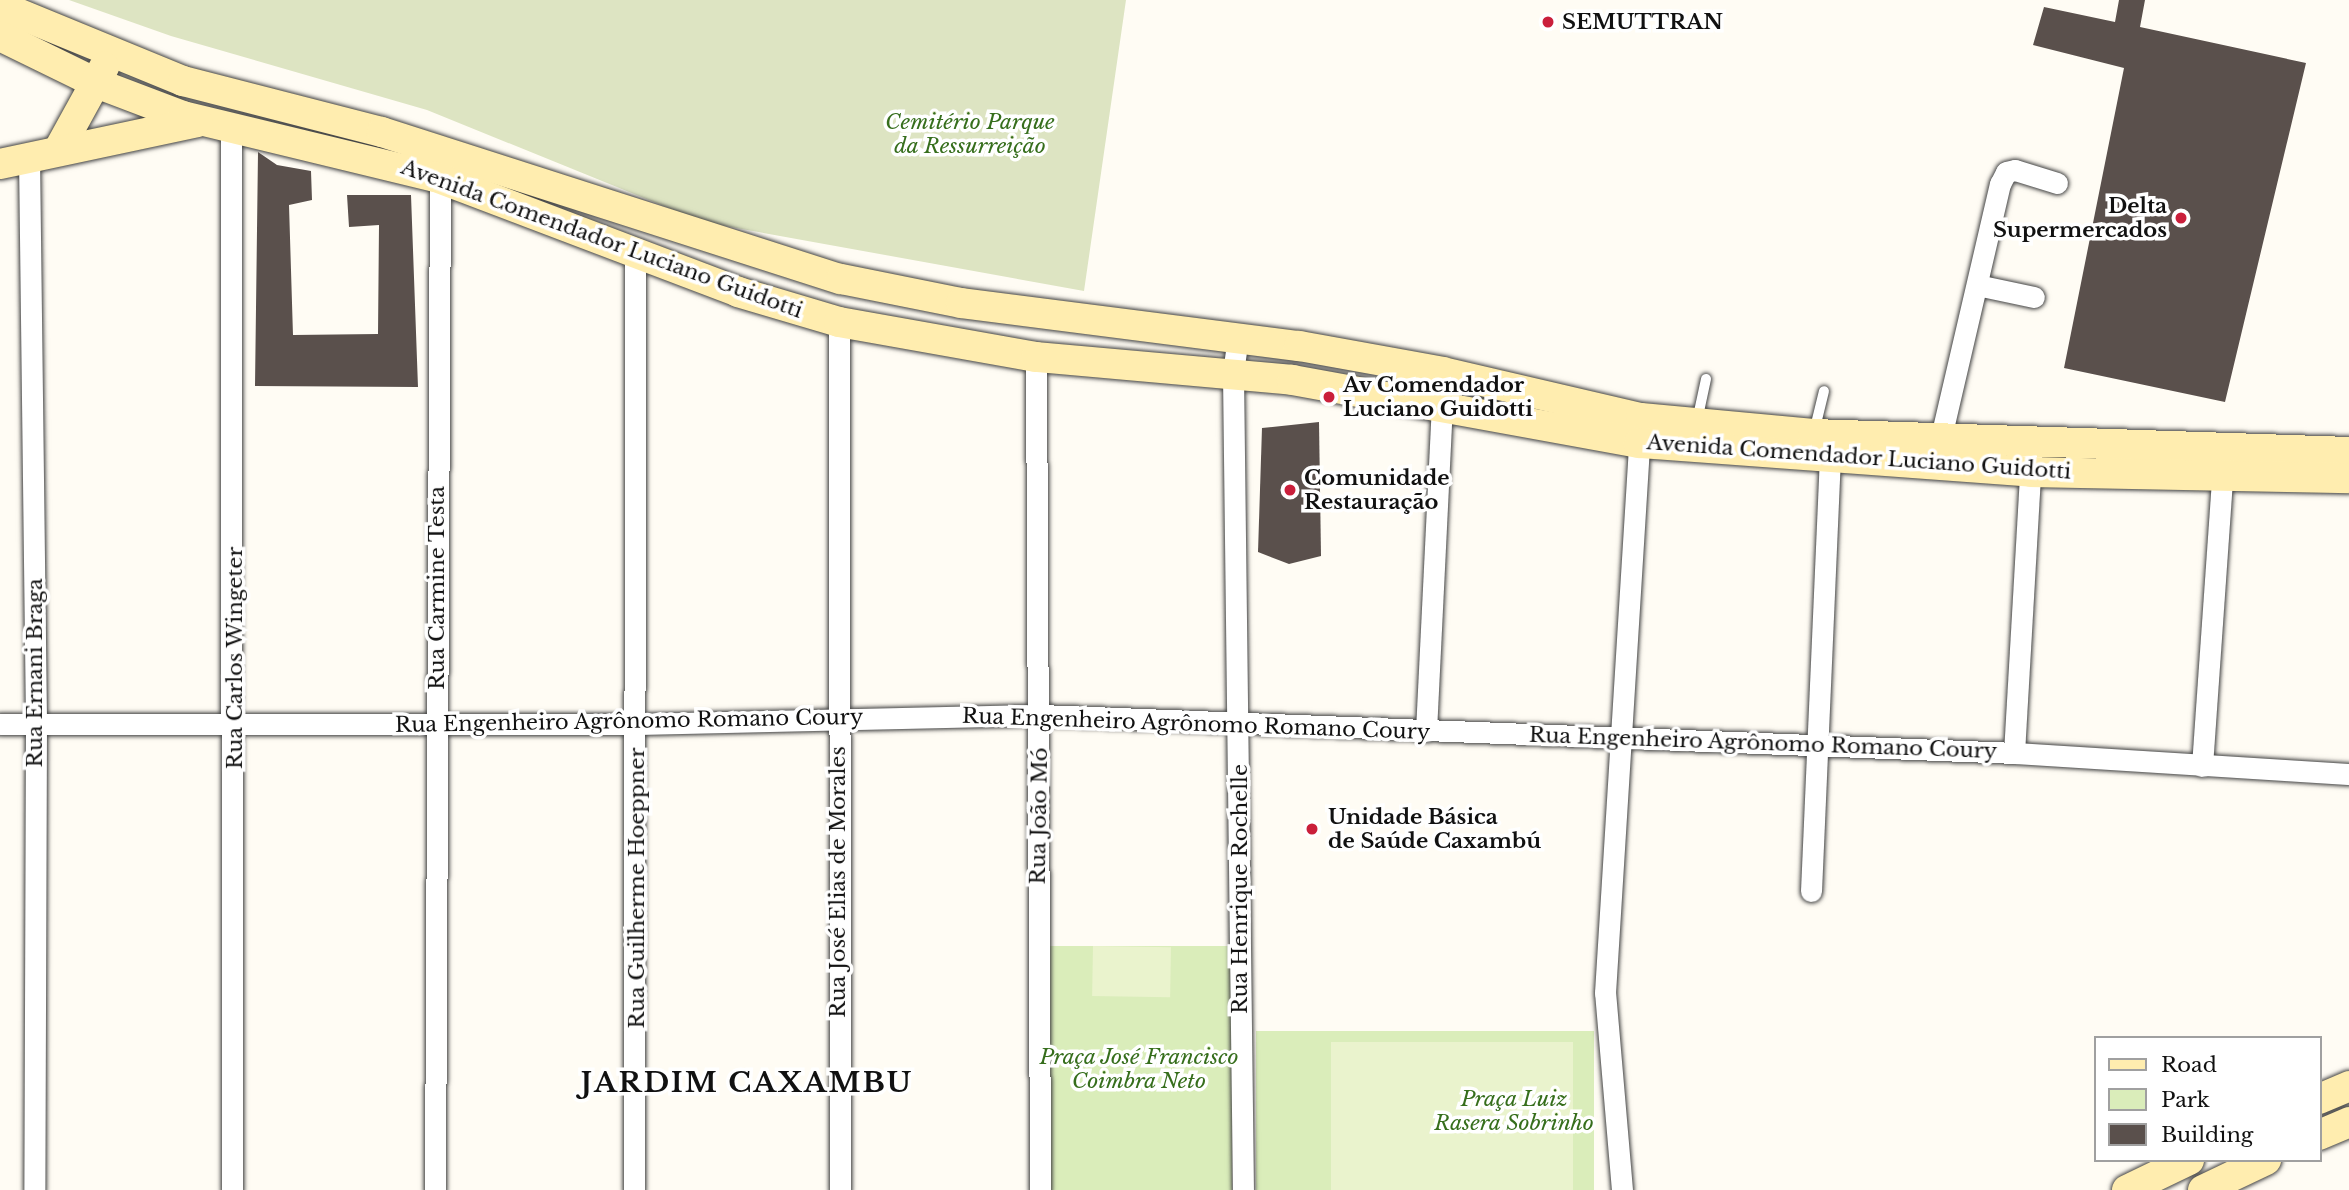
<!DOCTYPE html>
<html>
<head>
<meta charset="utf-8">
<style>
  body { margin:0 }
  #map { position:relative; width:2349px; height:1190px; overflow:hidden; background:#fffcf4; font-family:"Libre Baskerville",serif }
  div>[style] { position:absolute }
  .green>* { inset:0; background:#daedba; transform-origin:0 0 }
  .cemetery>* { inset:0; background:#dde4c2 }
  .pitch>* { inset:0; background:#eaf3cd; transform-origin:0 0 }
  .building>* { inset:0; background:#5a504c }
  .roads { filter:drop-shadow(0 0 2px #444) drop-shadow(0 0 2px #444) }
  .lane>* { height:10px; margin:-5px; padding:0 5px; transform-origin:5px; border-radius:5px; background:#fff }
  .street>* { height:21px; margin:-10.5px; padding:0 10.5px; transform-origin:10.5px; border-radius:10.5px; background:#fff }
  .secondary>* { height:30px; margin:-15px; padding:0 15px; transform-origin:15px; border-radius:15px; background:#ffedaf }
  .dots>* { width:19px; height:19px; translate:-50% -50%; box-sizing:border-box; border:4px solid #fff; border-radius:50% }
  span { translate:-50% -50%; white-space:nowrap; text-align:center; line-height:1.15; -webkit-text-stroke:7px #fff; paint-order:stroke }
  .poi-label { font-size:21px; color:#111; font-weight:700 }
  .left { translate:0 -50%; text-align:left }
  .right { translate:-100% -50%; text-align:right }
  .park-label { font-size:21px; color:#366e1c; font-style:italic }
  .street-label { font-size:21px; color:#111 }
  .district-label { font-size:28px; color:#111; font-weight:700; letter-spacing:2px }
  .legend { position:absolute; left:2094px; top:1036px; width:228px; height:126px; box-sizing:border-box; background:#fff; border:2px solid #a0a0a0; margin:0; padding:9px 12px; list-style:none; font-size:21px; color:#111 }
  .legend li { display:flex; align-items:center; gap:14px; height:35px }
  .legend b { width:35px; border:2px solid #a0a0a0 }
</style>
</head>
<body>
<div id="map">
  <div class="green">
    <div style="left:1232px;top:946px;width:244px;height:186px;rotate:90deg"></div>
    <div style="left:1594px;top:1031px;width:159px;height:338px;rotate:90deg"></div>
  </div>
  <div class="cemetery">
    <div style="clip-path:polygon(69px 0,1126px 0,1084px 291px,703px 222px,427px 110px,171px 36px)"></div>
  </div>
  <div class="pitch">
    <div style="left:1093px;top:946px;width:78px;height:50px;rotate:1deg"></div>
    <div style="left:1573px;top:1042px;width:148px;height:242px;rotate:90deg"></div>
  </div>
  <div class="building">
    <div style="clip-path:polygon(2119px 0,2145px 0,2140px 27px,2306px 63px,2225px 402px,2064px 368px,2124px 68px,2033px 45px,2044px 7px,2115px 22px)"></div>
    <div style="clip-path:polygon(258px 152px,277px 165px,311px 171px,312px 200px,289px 205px,293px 335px,378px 334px,379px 225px,349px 227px,347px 195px,411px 195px,418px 387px,255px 386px)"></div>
    <div style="clip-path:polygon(1319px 422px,1321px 556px,1289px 564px,1258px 552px,1262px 428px)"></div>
  </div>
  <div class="roads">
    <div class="lane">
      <div style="left:1697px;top:421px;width:43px;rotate:-77.9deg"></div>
      <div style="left:1814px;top:432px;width:42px;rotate:-76.3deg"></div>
    </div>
    <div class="street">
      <div style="left:231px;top:126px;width:1064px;rotate:89.95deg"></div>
      <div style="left:29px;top:156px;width:568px;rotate:89.29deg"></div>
      <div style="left:36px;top:724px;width:466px;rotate:90.2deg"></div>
      <div style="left:1977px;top:285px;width:58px;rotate:11.9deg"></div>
      <div style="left:839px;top:322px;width:868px;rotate:89.93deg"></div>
      <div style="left:1238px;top:337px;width:37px;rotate:98deg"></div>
      <div style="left:1233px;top:374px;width:816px;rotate:89.3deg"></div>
      <div style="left:1036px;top:357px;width:833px;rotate:89.72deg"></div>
      <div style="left:1941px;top:437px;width:260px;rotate:-76.9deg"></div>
      <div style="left:2000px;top:184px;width:13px;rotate:-63deg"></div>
      <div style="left:2006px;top:172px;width:9px;rotate:-13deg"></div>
      <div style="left:2015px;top:170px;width:44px;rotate:17.2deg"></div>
      <div style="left:0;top:724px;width:638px"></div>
      <div style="left:638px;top:724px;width:402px;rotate:-1.3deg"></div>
      <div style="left:1040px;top:715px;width:975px;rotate:2.23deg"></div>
      <div style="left:2014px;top:753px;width:336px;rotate:3.6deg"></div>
      <div style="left:1426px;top:731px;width:326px;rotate:-87.2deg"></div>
      <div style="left:2014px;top:753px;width:315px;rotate:-86.7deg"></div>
      <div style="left:2202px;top:766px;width:303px;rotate:-86deg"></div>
      <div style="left:1811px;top:891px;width:432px;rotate:-87.5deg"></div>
      <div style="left:435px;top:1190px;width:1023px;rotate:-89.72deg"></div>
      <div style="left:634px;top:1190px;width:941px;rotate:-89.94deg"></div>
      <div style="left:1622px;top:1190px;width:198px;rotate:-94.9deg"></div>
      <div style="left:1605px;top:993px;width:563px;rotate:-86.44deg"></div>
    </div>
    <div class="secondary">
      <div style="left:0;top:6px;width:198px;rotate:22.3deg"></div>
      <div style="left:183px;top:81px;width:205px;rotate:14.4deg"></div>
      <div style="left:382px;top:132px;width:482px;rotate:17.8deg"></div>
      <div style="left:841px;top:279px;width:122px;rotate:11.3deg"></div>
      <div style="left:961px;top:303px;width:341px;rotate:7.3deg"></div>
      <div style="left:1299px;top:346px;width:146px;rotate:10.2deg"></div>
      <div style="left:1443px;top:372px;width:203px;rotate:13.1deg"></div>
      <div style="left:1641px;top:418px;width:173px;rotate:5.3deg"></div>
      <div style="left:1813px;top:434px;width:536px;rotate:1.92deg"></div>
      <div style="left:0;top:36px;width:107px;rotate:26.1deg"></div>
      <div style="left:96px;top:83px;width:93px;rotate:20.8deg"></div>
      <div style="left:183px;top:116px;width:260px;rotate:13.6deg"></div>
      <div style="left:436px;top:177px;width:323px;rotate:20.8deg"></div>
      <div style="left:738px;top:292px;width:105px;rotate:16.5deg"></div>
      <div style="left:839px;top:322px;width:200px;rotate:10.1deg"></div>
      <div style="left:1036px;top:357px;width:257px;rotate:5.1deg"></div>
      <div style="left:1292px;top:380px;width:353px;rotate:10.3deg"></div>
      <div style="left:1639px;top:443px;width:393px;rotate:4.2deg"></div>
      <div style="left:2031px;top:472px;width:318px;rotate:1.1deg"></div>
      <div style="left:59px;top:149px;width:94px;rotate:-61.2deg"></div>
      <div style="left:0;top:164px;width:202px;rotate:-12deg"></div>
      <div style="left:2319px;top:1099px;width:33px;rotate:-23deg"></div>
      <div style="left:2319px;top:1135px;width:33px;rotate:-23deg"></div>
      <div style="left:2127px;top:1190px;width:69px;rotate:-25.8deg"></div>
      <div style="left:2203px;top:1190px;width:70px;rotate:-25.5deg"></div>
    </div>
  </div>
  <div class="dots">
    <div style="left:1548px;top:22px;background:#ca1f3b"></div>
    <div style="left:2181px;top:218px;background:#ca1f3b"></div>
    <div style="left:1329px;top:397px;background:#ca1f3b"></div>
    <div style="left:1290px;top:490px;background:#ca1f3b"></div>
    <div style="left:1312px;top:829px;background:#ca1f3b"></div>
  </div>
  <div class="poi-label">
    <span class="left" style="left:1562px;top:22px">SEMUTTRAN</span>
    <span class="right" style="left:2167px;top:218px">Delta<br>Supermercados</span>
    <span class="left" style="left:1343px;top:397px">Av Comendador<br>Luciano Guidotti</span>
    <span class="left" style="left:1304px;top:490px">Comunidade<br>Restauração</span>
    <span class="left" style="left:1328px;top:829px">Unidade Básica<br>de Saúde Caxambú</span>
  </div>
  <div class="park-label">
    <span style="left:970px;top:134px">Cemitério Parque<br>da Ressurreição</span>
    <span style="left:1139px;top:1069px">Praça José Francisco<br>Coimbra Neto</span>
    <span style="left:1514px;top:1111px">Praça Luiz<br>Rasera Sobrinho</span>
  </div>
  <div class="street-label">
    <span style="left:602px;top:239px;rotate:20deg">Avenida Comendador Luciano Guidotti</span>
    <span style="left:1859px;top:457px;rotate:4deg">Avenida Comendador Luciano Guidotti</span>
    <span style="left:437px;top:588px;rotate:-90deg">Rua Carmine Testa</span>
    <span style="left:235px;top:658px;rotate:-90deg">Rua Carlos Wingeter</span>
    <span style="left:35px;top:673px;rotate:-90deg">Rua Ernani Braga</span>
    <span style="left:629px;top:721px;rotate:-1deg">Rua Engenheiro Agrônomo Romano Coury</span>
    <span style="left:1196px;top:724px;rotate:2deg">Rua Engenheiro Agrônomo Romano Coury</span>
    <span style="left:1763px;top:743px;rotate:2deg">Rua Engenheiro Agrônomo Romano Coury</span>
    <span style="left:1039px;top:816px;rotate:-89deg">Rua João Mó</span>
    <span style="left:838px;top:882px;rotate:-90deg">Rua José Elias de Morales</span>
    <span style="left:637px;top:888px;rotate:-90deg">Rua Guilherme Hoeppner</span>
    <span style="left:1240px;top:889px;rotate:-90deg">Rua Henrique Rochelle</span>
  </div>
  <div class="district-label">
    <span style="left:747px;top:1083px">JARDIM CAXAMBU</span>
  </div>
  <ul class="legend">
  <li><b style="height:9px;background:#ffedaf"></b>Road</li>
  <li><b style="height:19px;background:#daedba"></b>Park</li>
  <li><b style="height:19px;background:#5a504c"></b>Building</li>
  </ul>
</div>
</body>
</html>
